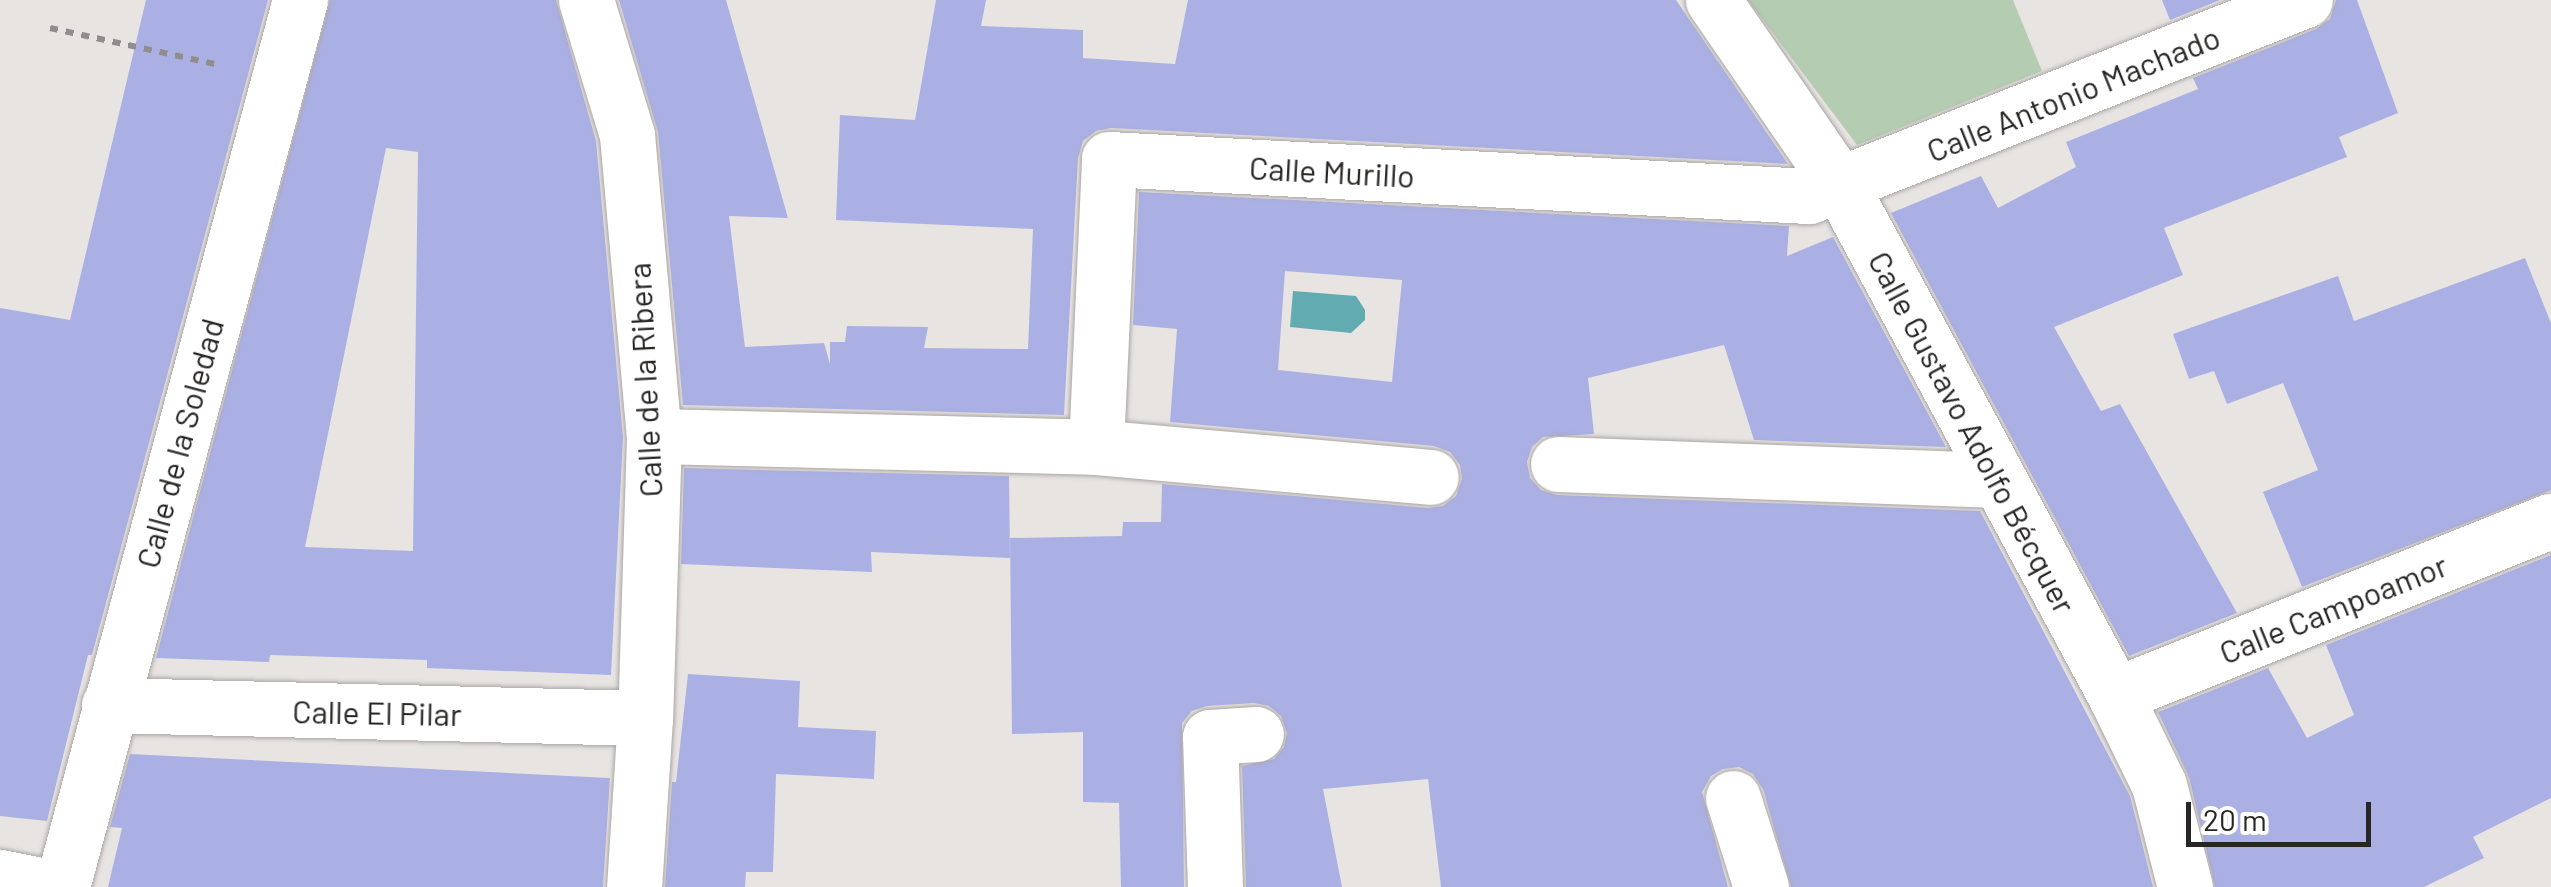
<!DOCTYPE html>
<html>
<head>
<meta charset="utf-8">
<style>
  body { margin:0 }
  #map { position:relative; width:2551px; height:887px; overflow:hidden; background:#e8e4e2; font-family:Barlow,sans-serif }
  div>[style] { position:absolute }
  .green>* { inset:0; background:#b4cdb2 }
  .water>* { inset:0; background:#61abb1 }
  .building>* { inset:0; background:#abb0e4 }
  .path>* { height:6px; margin-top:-3px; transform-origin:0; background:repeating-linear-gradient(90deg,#918d8c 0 8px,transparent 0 16px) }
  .roads { filter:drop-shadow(0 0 2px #aaa5a4) drop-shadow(0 0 2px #aaa5a4) }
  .minor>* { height:55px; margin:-27.5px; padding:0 27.5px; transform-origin:27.5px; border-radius:27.5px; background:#fff }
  span { translate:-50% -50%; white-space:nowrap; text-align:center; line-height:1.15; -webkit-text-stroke:10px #fff; paint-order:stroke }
  .street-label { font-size:32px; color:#282625 }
  .scale { position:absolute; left:2186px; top:802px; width:185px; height:45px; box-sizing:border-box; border:5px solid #282625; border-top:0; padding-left:12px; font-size:30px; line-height:35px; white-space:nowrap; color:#282625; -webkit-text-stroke:8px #fff; paint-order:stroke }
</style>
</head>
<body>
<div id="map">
  <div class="green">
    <div style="clip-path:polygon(1748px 0,2013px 0,2042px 71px,1857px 145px)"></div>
  </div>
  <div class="water">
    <div style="clip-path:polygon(1293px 291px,1356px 296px,1365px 310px,1365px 320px,1351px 333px,1290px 327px)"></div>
  </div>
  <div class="building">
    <div style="clip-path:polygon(146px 0,268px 0,92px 655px,88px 655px,47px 821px,0 816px,0 308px,70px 320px)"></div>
    <div style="clip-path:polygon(evenodd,330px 0,556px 0,596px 141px,623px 437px,611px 675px,427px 668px,427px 660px,270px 655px,269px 662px,156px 658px,330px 0,386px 148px,418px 152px,413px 551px,305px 547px,386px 148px)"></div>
    <div style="clip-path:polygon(619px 0,726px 0,788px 218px,729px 216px,745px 347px,824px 343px,830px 364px,830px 342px,845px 342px,847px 326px,928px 327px,924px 348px,1028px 349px,1033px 229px,836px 220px,840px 115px,915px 120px,936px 0,986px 0,981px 26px,1083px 30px,1083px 58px,1175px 64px,1188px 0,1676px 0,1788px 164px,1111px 128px,1096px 131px,1083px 141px,1078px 158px,1064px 415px,683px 405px,658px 132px)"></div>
    <div style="clip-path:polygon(2162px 0,2220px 0,2170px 20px)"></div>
    <div style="clip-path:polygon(2336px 0,2357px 0,2398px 113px,2339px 137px,2347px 157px,2164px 228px,2183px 275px,2054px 327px,2101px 411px,2120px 404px,2237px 613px,2129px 656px,1891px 213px,1981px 176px,1998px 208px,2076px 167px,2066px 142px,2198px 89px,2193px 78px,2316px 29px,2330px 19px)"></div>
    <div style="clip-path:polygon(evenodd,1139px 192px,1789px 226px,1787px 256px,1833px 237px,1946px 447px,1754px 440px,1724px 345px,1588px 378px,1594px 434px,1543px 437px,1532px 447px,1527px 462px,1530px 478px,1541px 490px,1557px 495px,1980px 511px,2130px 796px,2153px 887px,1791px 887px,1763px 789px,1753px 774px,1739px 767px,1723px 769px,1711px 776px,1702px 792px,1728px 887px,1441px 887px,1428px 779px,1323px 789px,1342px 887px,1246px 887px,1242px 766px,1274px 759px,1284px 747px,1287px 733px,1281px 716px,1269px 706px,1254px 703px,1207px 706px,1192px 711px,1182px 723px,1184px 887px,1121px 887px,1119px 803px,1083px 802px,1083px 732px,1012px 734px,1010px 538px,1122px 536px,1123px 522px,1161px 522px,1162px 484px,1428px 508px,1443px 506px,1456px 496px,1462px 479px,1460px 465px,1450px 452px,1434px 446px,1170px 422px,1177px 329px,1133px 325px,1139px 192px,1285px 271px,1402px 280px,1392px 382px,1278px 370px,1285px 271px)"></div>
    <div style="clip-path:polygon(2525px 258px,2551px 323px,2551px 490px,2302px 587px,2263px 492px,2318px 470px,2283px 383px,2227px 404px,2214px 371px,2189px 379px,2173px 334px,2338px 276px,2354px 321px)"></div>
    <div style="clip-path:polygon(684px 468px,1009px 476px,1010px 558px,871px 552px,872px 572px,681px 564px)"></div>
    <div style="clip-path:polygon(2551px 555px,2551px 798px,2473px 837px,2484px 858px,2424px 887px,2215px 887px,2189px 777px,2158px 712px,2268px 668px,2307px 738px,2354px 715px,2326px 645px)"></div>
    <div style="clip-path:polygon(688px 674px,800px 681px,798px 727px,876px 731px,874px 779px,776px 774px,773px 872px,746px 872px,745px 887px,665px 887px,672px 782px,676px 782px)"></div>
    <div style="clip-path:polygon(130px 754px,610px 778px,603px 887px,108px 887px,122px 828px,110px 827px)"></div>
  </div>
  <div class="path">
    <div style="left:50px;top:28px;width:174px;rotate:12.3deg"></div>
  </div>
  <div class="roads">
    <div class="minor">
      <div style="left:586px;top:0;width:141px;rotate:73.1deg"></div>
      <div style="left:627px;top:135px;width:302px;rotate:84.9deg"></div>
      <div style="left:654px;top:436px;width:282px;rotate:91.8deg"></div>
      <div style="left:645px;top:718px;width:169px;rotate:93.7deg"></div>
      <div style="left:1713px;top:0;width:226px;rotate:55.5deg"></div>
      <div style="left:1841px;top:186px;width:578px;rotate:61.71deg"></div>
      <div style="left:2115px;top:695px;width:100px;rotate:63.9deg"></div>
      <div style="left:2159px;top:785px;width:105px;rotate:75.7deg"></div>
      <div style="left:654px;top:436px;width:442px;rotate:1.4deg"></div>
      <div style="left:1096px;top:447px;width:336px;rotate:5.1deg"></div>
      <div style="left:1096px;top:447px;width:288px;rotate:-87.4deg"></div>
      <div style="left:1109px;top:159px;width:701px;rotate:3.03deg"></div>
      <div style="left:1809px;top:196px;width:533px;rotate:-21.56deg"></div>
      <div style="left:1558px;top:464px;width:440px;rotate:2.1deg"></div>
      <div style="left:2115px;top:695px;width:469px;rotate:-21.8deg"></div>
      <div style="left:109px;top:705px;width:536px;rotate:1.39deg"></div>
      <div style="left:1733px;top:798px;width:93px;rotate:72.5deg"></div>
      <div style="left:0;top:877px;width:52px;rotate:11.1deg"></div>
      <div style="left:62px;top:887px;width:918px;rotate:-74.98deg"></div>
      <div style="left:1215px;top:887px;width:150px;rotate:-91.9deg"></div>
      <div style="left:1210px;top:737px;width:46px;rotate:-3.7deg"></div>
    </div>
  </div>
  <div class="street-label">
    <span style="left:2073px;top:93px;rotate:-22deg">Calle Antonio Machado</span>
    <span style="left:1332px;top:171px;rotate:3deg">Calle Murillo</span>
    <span style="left:644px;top:380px;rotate:-93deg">Calle de la Ribera</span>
    <span style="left:1973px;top:432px;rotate:62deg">Calle Gustavo Adolfo Bécquer</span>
    <span style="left:179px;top:443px;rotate:-75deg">Calle de la Soledad</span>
    <span style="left:2333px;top:608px;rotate:-22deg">Calle Campoamor</span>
    <span style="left:377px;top:712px;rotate:1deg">Calle El Pilar</span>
  </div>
  <div class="scale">20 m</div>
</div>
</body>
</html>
